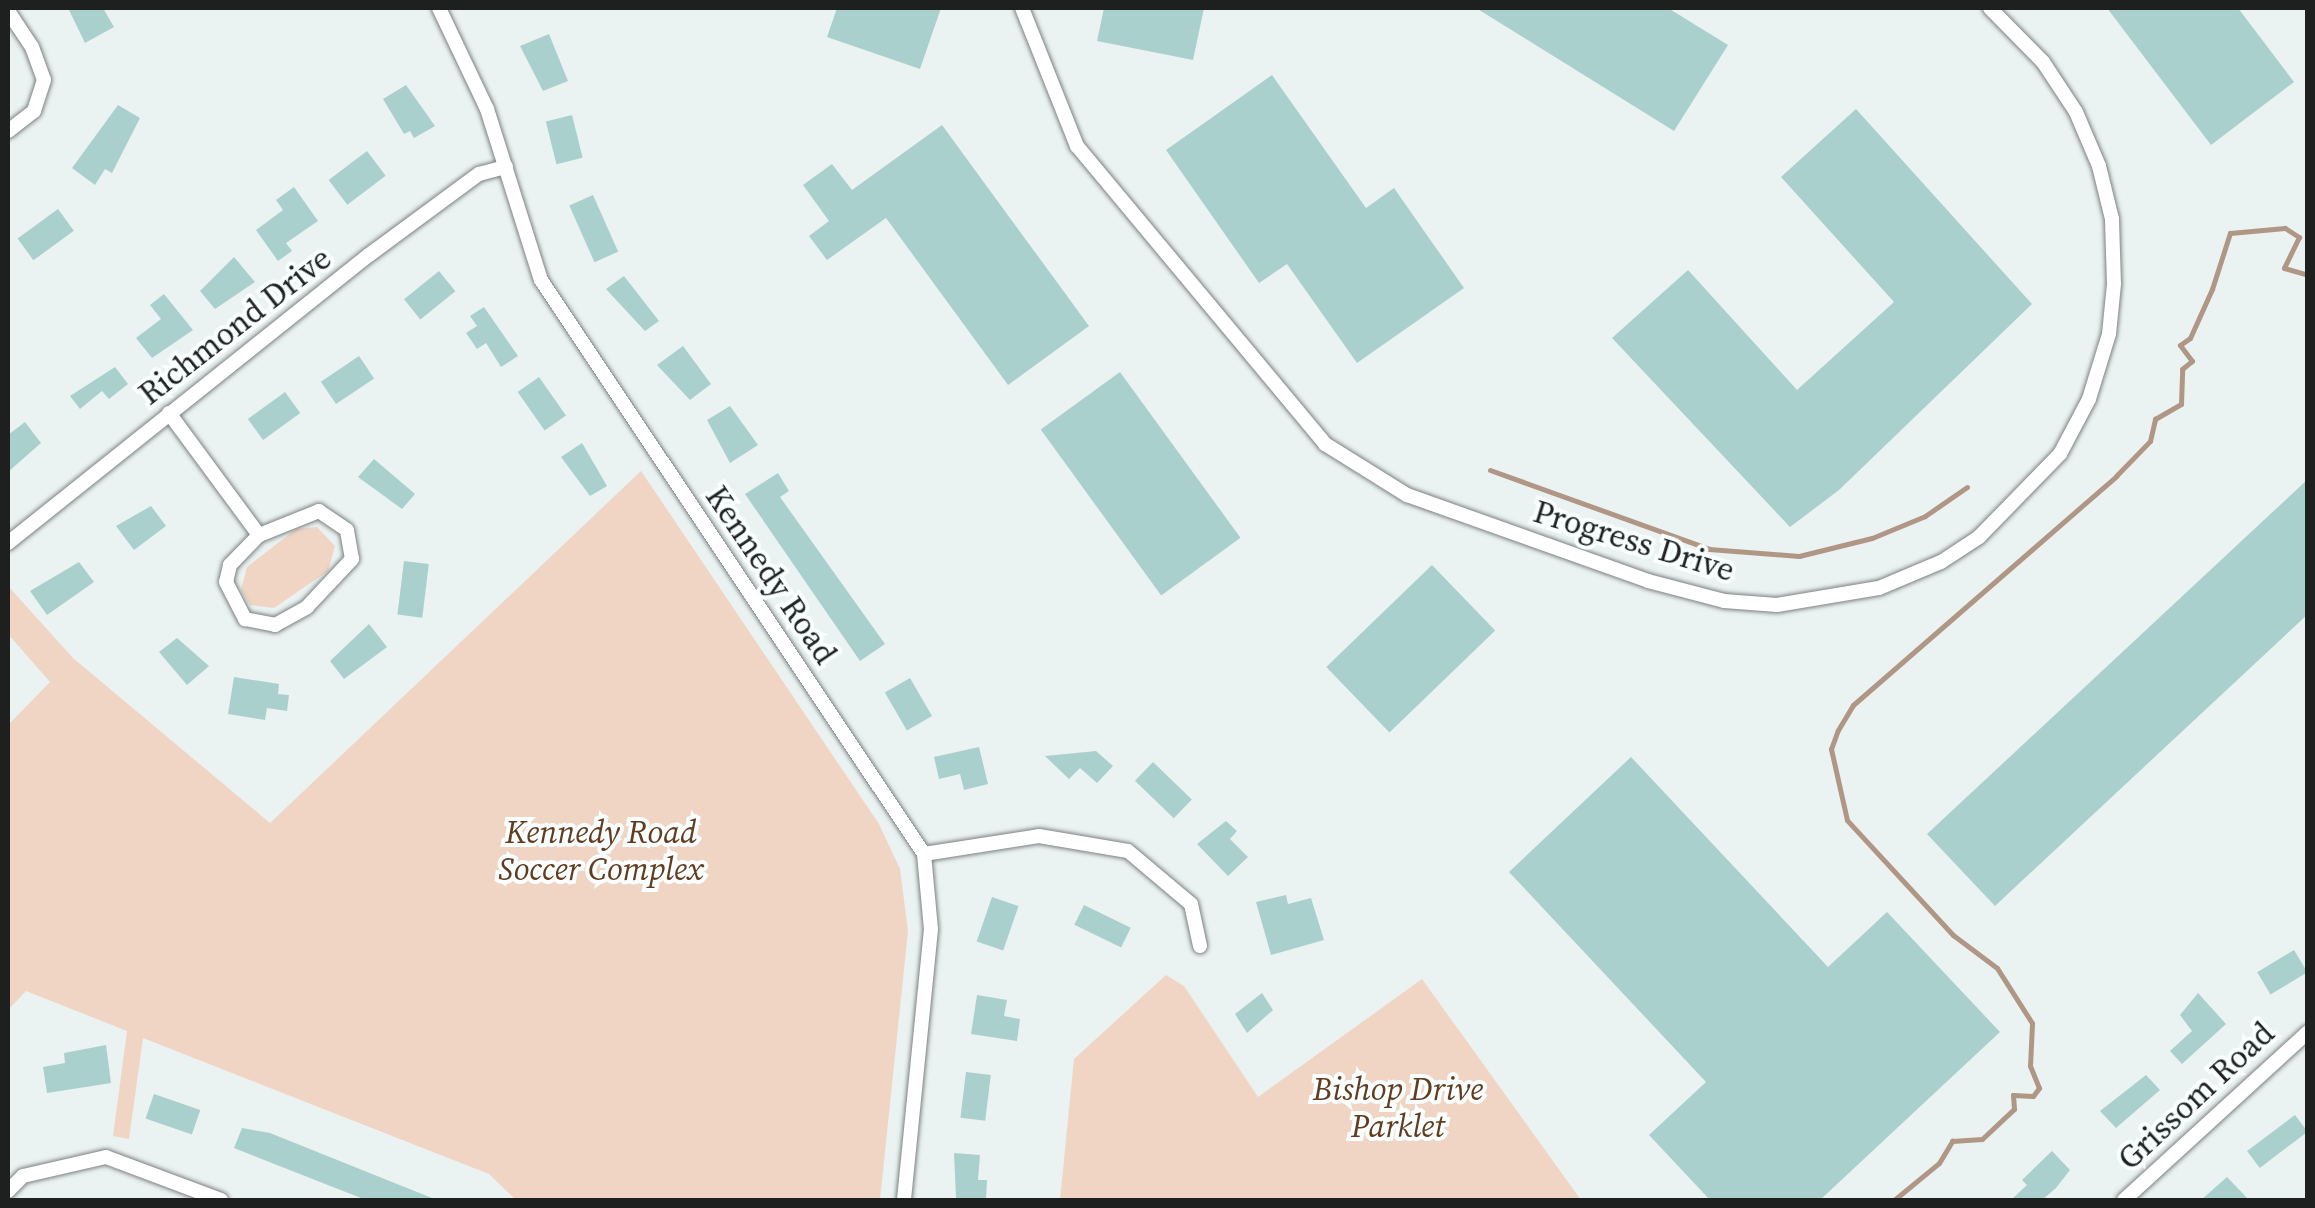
<!DOCTYPE html>
<html>
<head>
<meta charset="utf-8">
<style>
  body { margin:0 }
  #map { position:relative; width:2315px; height:1208px; overflow:hidden; background:#ebf2f2; font-family:"Source Serif 4",serif }
  div>[style] { position:absolute }
  .green>* { inset:0; background:#f0d5c5 }
  .stream>* { height:5px; margin:-2.5px; padding:0 2.5px; transform-origin:2.5px; border-radius:2.5px; background:#b09685 }
  .building>* { inset:0; background:#aad0ce; transform-origin:0 0 }
  .roads { filter:drop-shadow(0 0 2px #7c8281) drop-shadow(0 0 2px #7c8281) }
  .minor>* { height:14px; margin:-7px; padding:0 7px; transform-origin:7px; border-radius:7px; background:#fff }
  span { translate:-50% -50%; white-space:nowrap; text-align:center; line-height:1.15; -webkit-text-stroke:8px #f9ffff; paint-order:stroke }
  .street-label { font-size:32px; color:#1e2020 }
  .park-label { font-size:32px; color:#633b1f; font-style:italic }
  .frame { position:absolute; inset:0; border:10px solid #1e2020; pointer-events:none }
</style>
</head>
<body>
<div id="map">
  <div class="green">
    <div style="clip-path:polygon(641px 471px,879px 824px,900px 869px,908px 931px,880px 1200px,516px 1200px,489px 1174px,143px 1038px,129px 1139px,113px 1136px,127px 1031px,26px 991px,8px 1010px,8px 725px,50px 682px,8px 634px,8px 586px,73px 658px,270px 823px)"></div>
    <div style="clip-path:polygon(317px 527px,335px 546px,328px 571px,274px 608px,250px 605px,241px 590px,247px 567px,296px 529px)"></div>
    <div style="clip-path:polygon(1166px 975px,1184px 986px,1258px 1097px,1422px 979px,1581px 1200px,1060px 1200px,1074px 1059px)"></div>
  </div>
  <div class="stream">
    <div style="left:1490px;top:470px;width:233px;rotate:19.8deg"></div>
    <div style="left:1709px;top:549px;width:90px;rotate:4.4deg"></div>
    <div style="left:1799px;top:556px;width:75px;rotate:-13.9deg"></div>
    <div style="left:1872px;top:538px;width:57px;rotate:-22.5deg"></div>
    <div style="left:1925px;top:516px;width:51px;rotate:-34.6deg"></div>
    <div style="left:1894px;top:1200px;width:58px;rotate:-39.4deg"></div>
    <div style="left:1939px;top:1163px;width:26px;rotate:-59deg"></div>
    <div style="left:1952px;top:1141px;width:30px;rotate:-4deg"></div>
    <div style="left:1982px;top:1139px;width:44px;rotate:-43.2deg"></div>
    <div style="left:2014px;top:1109px;width:14px;rotate:-94deg"></div>
    <div style="left:2013px;top:1095px;width:20px;rotate:3deg"></div>
    <div style="left:2033px;top:1096px;width:10px;rotate:-53deg"></div>
    <div style="left:2039px;top:1088px;width:24px;rotate:-112deg"></div>
    <div style="left:2030px;top:1066px;width:43px;rotate:-87.3deg"></div>
    <div style="left:2032px;top:1023px;width:65px;rotate:-122.5deg"></div>
    <div style="left:1997px;top:968px;width:55px;rotate:-143.1deg"></div>
    <div style="left:1953px;top:935px;width:156px;rotate:-132.7deg"></div>
    <div style="left:1847px;top:820px;width:73px;rotate:-102.7deg"></div>
    <div style="left:1831px;top:749px;width:20px;rotate:-70deg"></div>
    <div style="left:1838px;top:730px;width:29px;rotate:-59deg"></div>
    <div style="left:1853px;top:705px;width:349px;rotate:-41deg"></div>
    <div style="left:2116px;top:476px;width:49px;rotate:-45.8deg"></div>
    <div style="left:2150px;top:441px;width:23px;rotate:-77deg"></div>
    <div style="left:2155px;top:419px;width:30px;rotate:-30deg"></div>
    <div style="left:2181px;top:404px;width:35px;rotate:-88deg"></div>
    <div style="left:2182px;top:369px;width:13px;rotate:-39deg"></div>
    <div style="left:2192px;top:361px;width:20px;rotate:-127deg"></div>
    <div style="left:2180px;top:345px;width:12px;rotate:-35deg"></div>
    <div style="left:2190px;top:338px;width:54px;rotate:-65.8deg"></div>
    <div style="left:2212px;top:289px;width:59px;rotate:-72.2deg"></div>
    <div style="left:2230px;top:233px;width:55px;rotate:-5.2deg"></div>
    <div style="left:2285px;top:228px;width:17px;rotate:33deg"></div>
    <div style="left:2299px;top:237px;width:34px;rotate:116deg"></div>
    <div style="left:2284px;top:268px;width:25px;rotate:16deg"></div>
  </div>
  <div class="building">
    <div style="clip-path:polygon(68px 8px,103px 8px,114px 27px,85px 43px)"></div>
    <div style="clip-path:polygon(837px 8px,941px 8px,920px 69px,827px 37px)"></div>
    <div style="clip-path:polygon(1104px 8px,1204px 8px,1193px 60px,1097px 41px)"></div>
    <div style="clip-path:polygon(1476px 8px,1668px 8px,1728px 45px,1674px 131px)"></div>
    <div style="clip-path:polygon(2107px 8px,2238px 8px,2294px 82px,2211px 145px)"></div>
    <div style="clip-path:polygon(549px 34px,568px 81px,543px 91px,520px 46px)"></div>
    <div style="clip-path:polygon(1272px 75px,1366px 208px,1394px 188px,1464px 288px,1357px 363px,1287px 264px,1259px 283px,1166px 150px)"></div>
    <div style="clip-path:polygon(406px 85px,435px 126px,414px 138px,410px 131px,404px 134px,383px 99px)"></div>
    <div style="clip-path:polygon(118px 105px,140px 118px,112px 173px,105px 169px,95px 185px,72px 168px)"></div>
    <div style="clip-path:polygon(1856px 109px,2032px 304px,1839px 490px,1790px 527px,1612px 338px,1688px 270px,1797px 390px,1894px 302px,1781px 177px)"></div>
    <div style="left:572px;top:115px;width:44px;height:27px;rotate:76deg"></div>
    <div style="clip-path:polygon(942px 125px,1089px 326px,1008px 385px,886px 218px,827px 260px,809px 236px,829px 221px,803px 185px,832px 164px,852px 190px)"></div>
    <div style="left:367px;top:151px;width:31px;height:48px;rotate:53deg"></div>
    <div style="clip-path:polygon(294px 187px,318px 221px,286px 243px,292px 251px,278px 261px,256px 230px,283px 210px,276px 200px)"></div>
    <div style="left:593px;top:195px;width:62px;height:26px;rotate:66deg"></div>
    <div style="left:58px;top:209px;width:27px;height:50px;rotate:54deg"></div>
    <div style="clip-path:polygon(234px 257px,255px 282px,215px 309px,200px 291px)"></div>
    <div style="left:439px;top:271px;width:26px;height:45px;rotate:51deg"></div>
    <div style="clip-path:polygon(624px 276px,659px 321px,645px 331px,606px 289px)"></div>
    <div style="clip-path:polygon(164px 294px,193px 330px,152px 358px,136px 338px,161px 319px,150px 305px)"></div>
    <div style="clip-path:polygon(484px 307px,518px 356px,501px 367px,486px 343px,477px 349px,466px 333px,477px 326px,470px 316px)"></div>
    <div style="clip-path:polygon(683px 346px,711px 384px,690px 400px,657px 365px)"></div>
    <div style="left:359px;top:356px;width:27px;height:46px;rotate:56deg"></div>
    <div style="clip-path:polygon(115px 367px,128px 384px,109px 399px,102px 391px,80px 409px,70px 396px)"></div>
    <div style="left:1120px;top:372px;width:205px;height:98px;rotate:54deg"></div>
    <div style="left:539px;top:377px;width:47px;height:26px;rotate:55deg"></div>
    <div style="left:285px;top:392px;width:26px;height:46px;rotate:54deg"></div>
    <div style="clip-path:polygon(730px 406px,758px 445px,730px 463px,707px 420px)"></div>
    <div style="clip-path:polygon(25px 422px,41px 443px,8px 472px,8px 435px)"></div>
    <div style="clip-path:polygon(582px 443px,607px 486px,590px 496px,561px 457px)"></div>
    <div style="clip-path:polygon(374px 459px,415px 494px,402px 509px,358px 477px)"></div>
    <div style="clip-path:polygon(778px 473px,789px 491px,780px 497px,885px 644px,860px 661px,745px 494px)"></div>
    <div style="clip-path:polygon(2308px 479px,2308px 614px,1995px 906px,1927px 834px)"></div>
    <div style="clip-path:polygon(151px 506px,166px 526px,134px 550px,116px 526px)"></div>
    <div style="left:404px;top:561px;width:25px;height:54px;rotate:7deg"></div>
    <div style="clip-path:polygon(79px 562px,94px 582px,47px 615px,30px 591px)"></div>
    <div style="left:1432px;top:565px;width:91px;height:147px;rotate:46deg"></div>
    <div style="clip-path:polygon(369px 624px,387px 647px,344px 679px,330px 661px)"></div>
    <div style="clip-path:polygon(177px 638px,209px 666px,187px 685px,159px 652px)"></div>
    <div style="clip-path:polygon(234px 677px,279px 684px,278px 694px,289px 695px,287px 711px,267px 708px,265px 720px,228px 714px)"></div>
    <div style="left:910px;top:678px;width:44px;height:29px;rotate:60deg"></div>
    <div style="clip-path:polygon(979px 747px,988px 784px,964px 790px,960px 774px,939px 779px,934px 757px)"></div>
    <div style="clip-path:polygon(1096px 751px,1113px 766px,1097px 783px,1080px 768px,1069px 779px,1045px 756px)"></div>
    <div style="clip-path:polygon(1631px 757px,1828px 967px,1887px 912px,2000px 1032px,1820px 1200px,1710px 1200px,1649px 1135px,1706px 1082px,1509px 872px)"></div>
    <div style="left:1153px;top:762px;width:54px;height:26px;rotate:44deg"></div>
    <div style="clip-path:polygon(1226px 821px,1237px 831px,1230px 839px,1248px 857px,1228px 876px,1197px 844px)"></div>
    <div style="clip-path:polygon(1286px 895px,1288px 904px,1311px 898px,1324px 940px,1271px 955px,1256px 902px)"></div>
    <div style="left:992px;top:897px;width:28px;height:47px;rotate:19deg"></div>
    <div style="left:1084px;top:905px;width:52px;height:22px;rotate:26deg"></div>
    <div style="left:2294px;top:950px;width:26px;height:43px;rotate:59deg"></div>
    <div style="clip-path:polygon(1262px 993px,1273px 1010px,1247px 1033px,1235px 1014px)"></div>
    <div style="clip-path:polygon(2198px 993px,2226px 1024px,2182px 1064px,2170px 1051px,2192px 1031px,2180px 1015px)"></div>
    <div style="clip-path:polygon(977px 995px,1007px 1000px,1004px 1016px,1020px 1019px,1017px 1041px,971px 1034px)"></div>
    <div style="clip-path:polygon(106px 1045px,111px 1083px,47px 1093px,43px 1067px,65px 1063px,64px 1053px)"></div>
    <div style="left:966px;top:1072px;width:25px;height:46px;rotate:7deg"></div>
    <div style="clip-path:polygon(2146px 1075px,2160px 1090px,2116px 1128px,2100px 1111px)"></div>
    <div style="left:154px;top:1094px;width:49px;height:26px;rotate:19deg"></div>
    <div style="left:2295px;top:1115px;width:21px;height:60px;rotate:53deg"></div>
    <div style="clip-path:polygon(242px 1128px,270px 1133px,437px 1200px,366px 1200px,234px 1148px)"></div>
    <div style="clip-path:polygon(2052px 1151px,2070px 1170px,2056px 1188px,2042px 1200px,2011px 1200px,2027px 1185px,2022px 1180px)"></div>
    <div style="clip-path:polygon(954px 1153px,980px 1155px,978px 1180px,987px 1180px,986px 1200px,956px 1198px)"></div>
    <div style="clip-path:polygon(2227px 1177px,2249px 1200px,2201px 1200px)"></div>
  </div>
  <div class="roads">
    <div class="minor">
      <div style="left:439px;top:8px;width:112px;rotate:64.6deg"></div>
      <div style="left:487px;top:109px;width:179px;rotate:72.5deg"></div>
      <div style="left:541px;top:280px;width:690px;rotate:56.29deg"></div>
      <div style="left:924px;top:854px;width:75px;rotate:84.7deg"></div>
      <div style="left:931px;top:929px;width:272px;rotate:95.7deg"></div>
      <div style="left:1022px;top:8px;width:149px;rotate:68.3deg"></div>
      <div style="left:1077px;top:146px;width:388px;rotate:50.2deg"></div>
      <div style="left:1325px;top:444px;width:97px;rotate:31.9deg"></div>
      <div style="left:1407px;top:495px;width:256px;rotate:19.6deg"></div>
      <div style="left:1648px;top:581px;width:79px;rotate:14.7deg"></div>
      <div style="left:1724px;top:601px;width:53px;rotate:4.3deg"></div>
      <div style="left:1777px;top:605px;width:103px;rotate:-9.5deg"></div>
      <div style="left:1879px;top:588px;width:67px;rotate:-22.8deg"></div>
      <div style="left:1941px;top:562px;width:45px;rotate:-33.3deg"></div>
      <div style="left:1979px;top:537px;width:116px;rotate:-45.7deg"></div>
      <div style="left:2060px;top:454px;width:62px;rotate:-62.2deg"></div>
      <div style="left:2089px;top:399px;width:68px;rotate:-72.9deg"></div>
      <div style="left:2109px;top:334px;width:50px;rotate:-84.3deg"></div>
      <div style="left:2114px;top:284px;width:65px;rotate:-91.8deg"></div>
      <div style="left:2112px;top:219px;width:55px;rotate:-103.8deg"></div>
      <div style="left:2099px;top:166px;width:59px;rotate:-113.1deg"></div>
      <div style="left:2076px;top:112px;width:60px;rotate:-123.4deg"></div>
      <div style="left:2043px;top:62px;width:76px;rotate:-134.5deg"></div>
      <div style="left:8px;top:11px;width:43px;rotate:56.3deg"></div>
      <div style="left:32px;top:47px;width:35px;rotate:70deg"></div>
      <div style="left:44px;top:80px;width:33px;rotate:108deg"></div>
      <div style="left:34px;top:111px;width:33px;rotate:142deg"></div>
      <div style="left:169px;top:413px;width:152px;rotate:53.6deg"></div>
      <div style="left:259px;top:535px;width:42px;rotate:134deg"></div>
      <div style="left:230px;top:565px;width:17px;rotate:103deg"></div>
      <div style="left:226px;top:582px;width:42px;rotate:62.8deg"></div>
      <div style="left:245px;top:619px;width:31px;rotate:11deg"></div>
      <div style="left:275px;top:625px;width:37px;rotate:-29deg"></div>
      <div style="left:307px;top:607px;width:66px;rotate:-46.8deg"></div>
      <div style="left:352px;top:559px;width:29px;rotate:-100deg"></div>
      <div style="left:347px;top:530px;width:34px;rotate:-146deg"></div>
      <div style="left:319px;top:511px;width:65px;rotate:158.2deg"></div>
      <div style="left:8px;top:543px;width:462px;rotate:-38.6deg"></div>
      <div style="left:369px;top:255px;width:137px;rotate:-36.4deg"></div>
      <div style="left:479px;top:174px;width:28px;rotate:-15deg"></div>
      <div style="left:924px;top:854px;width:116px;rotate:-8.9deg"></div>
      <div style="left:1039px;top:836px;width:90px;rotate:9.6deg"></div>
      <div style="left:1128px;top:851px;width:82px;rotate:40.1deg"></div>
      <div style="left:1191px;top:904px;width:43px;rotate:77.9deg"></div>
      <div style="left:8px;top:1191px;width:21px;rotate:-45deg"></div>
      <div style="left:23px;top:1176px;width:85px;rotate:-12.9deg"></div>
      <div style="left:106px;top:1157px;width:123px;rotate:20.5deg"></div>
      <div style="left:2124px;top:1200px;width:249px;rotate:-42.4deg"></div>
    </div>
  </div>
  <div class="street-label">
    <span style="left:235px;top:326px;rotate:-38deg">Richmond Drive</span>
    <span style="left:1634px;top:541px;rotate:17deg">Progress Drive</span>
    <span style="left:771px;top:575px;rotate:56deg">Kennedy Road</span>
    <span style="left:2196px;top:1096px;rotate:-43deg">Grissom Road</span>
  </div>
  <div class="park-label">
    <span style="left:601px;top:851px">Kennedy Road<br>Soccer Complex</span>
    <span style="left:1398px;top:1108px">Bishop Drive<br>Parklet</span>
  </div>
  <div class="frame"></div>
</div>
</body>
</html>
